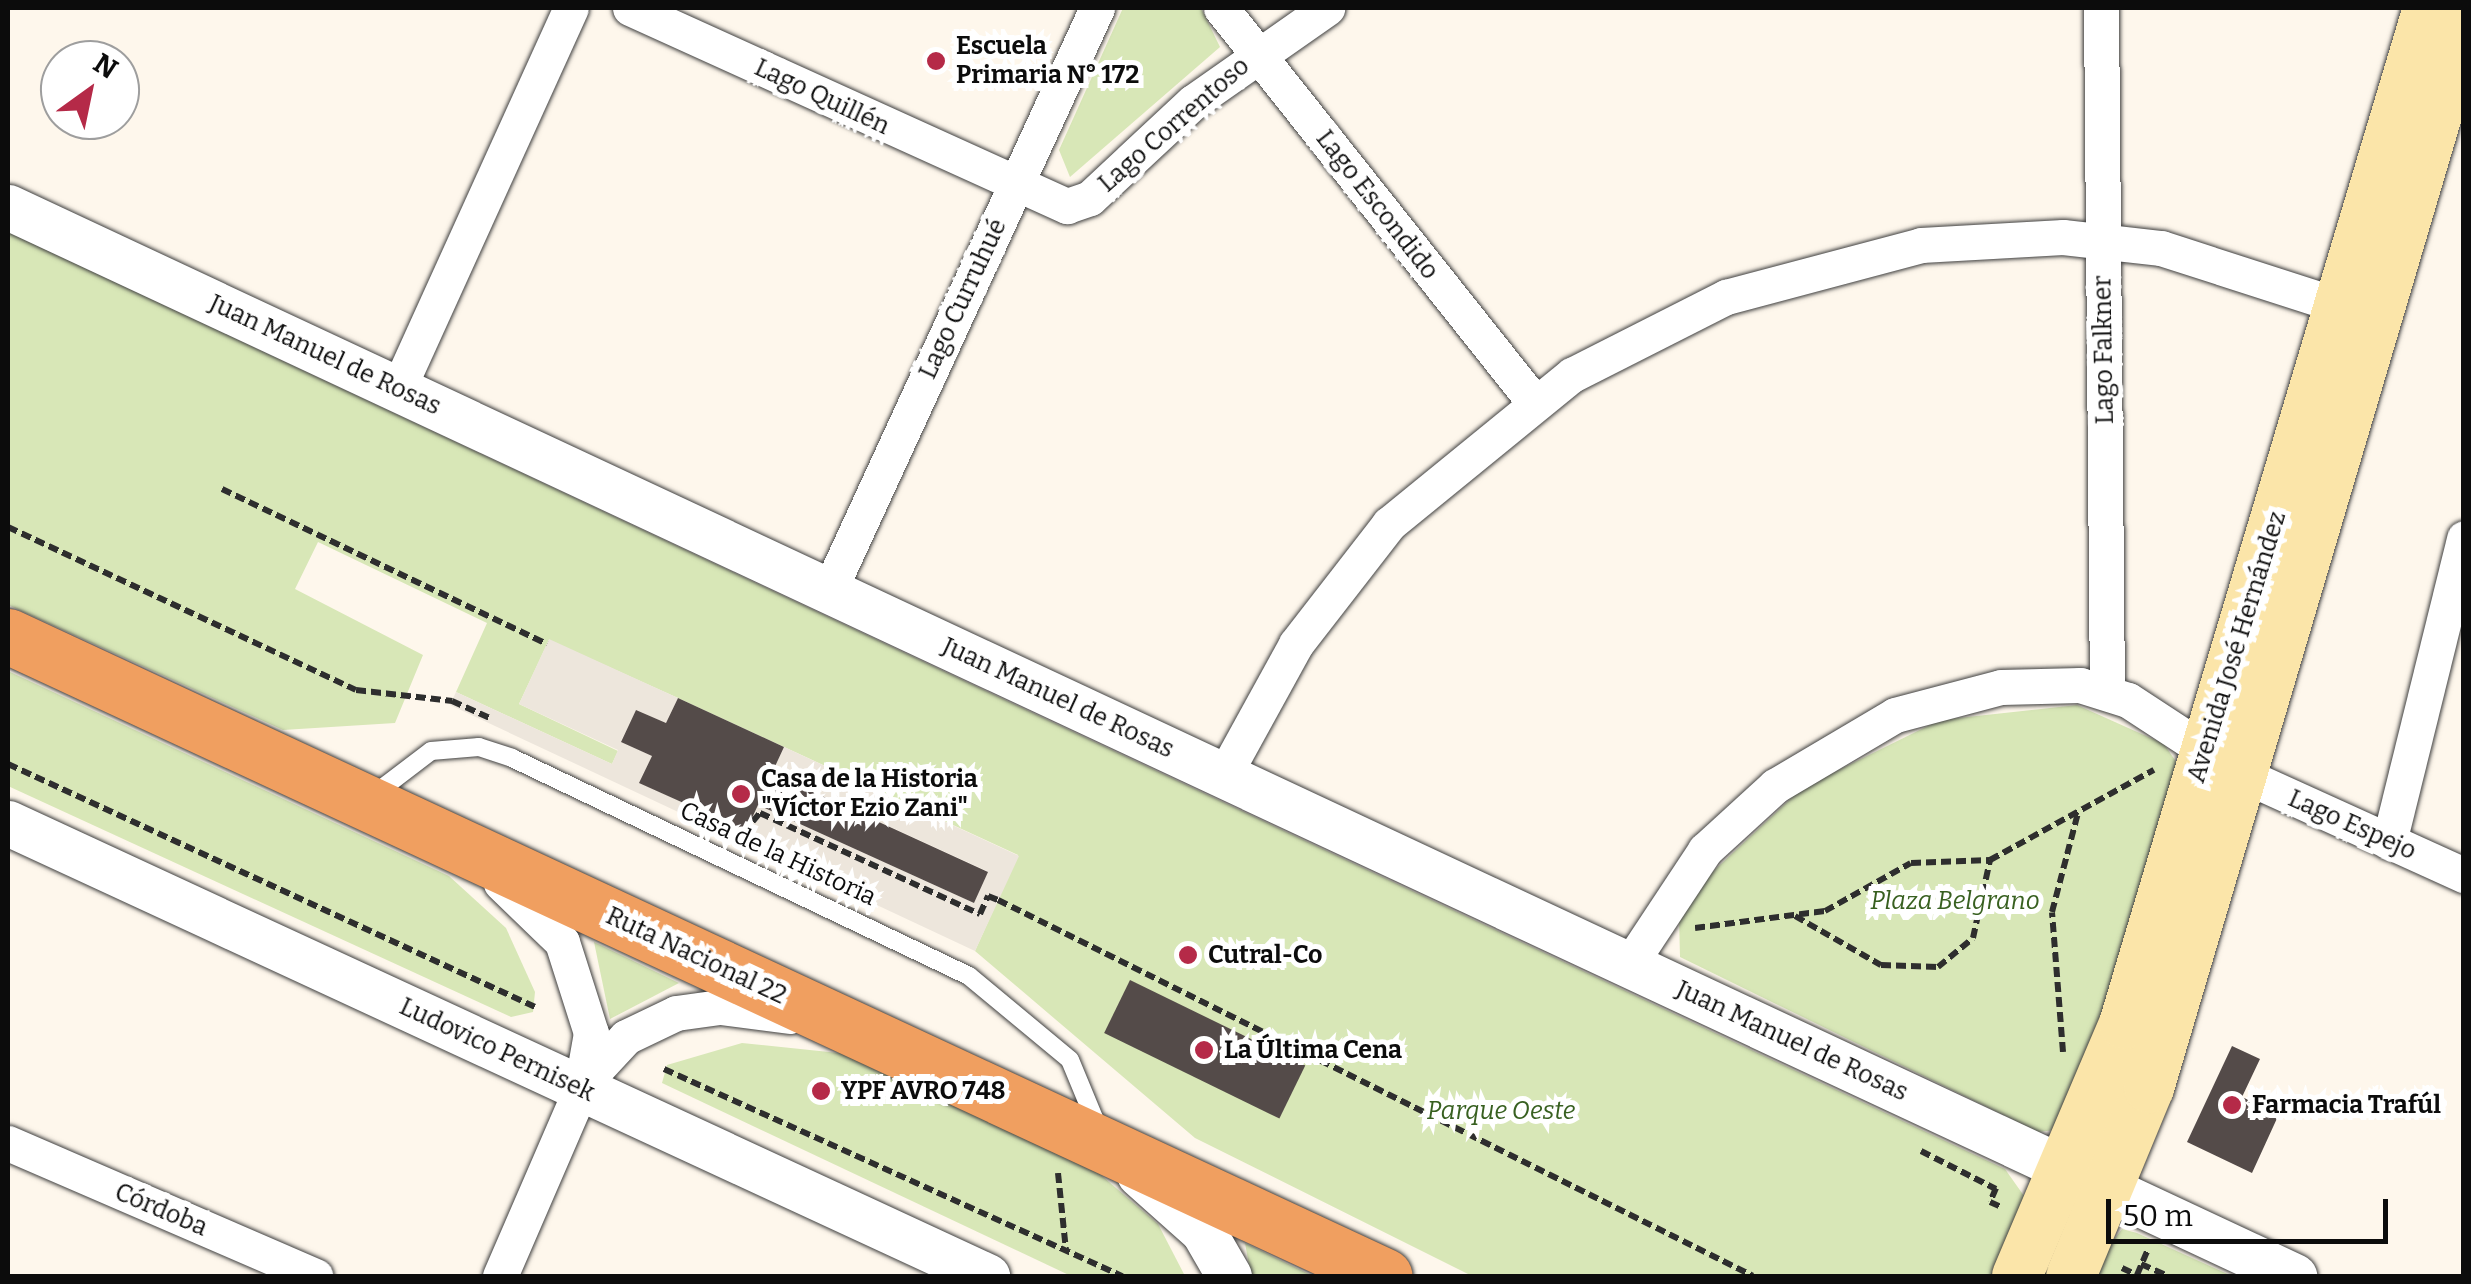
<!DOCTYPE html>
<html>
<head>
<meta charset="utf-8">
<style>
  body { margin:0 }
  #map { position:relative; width:2471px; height:1284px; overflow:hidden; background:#fef7ec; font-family:Bitter,serif }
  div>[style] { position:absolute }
  .green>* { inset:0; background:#d8e7b7 }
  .plaza>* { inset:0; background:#ede6dc }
  .building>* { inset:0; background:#544b49; transform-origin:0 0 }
  .path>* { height:6px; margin-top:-3px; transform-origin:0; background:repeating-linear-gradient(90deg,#2e2e2e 0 10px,transparent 0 15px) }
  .roads { filter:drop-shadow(0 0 2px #3f3f3f) drop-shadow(0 0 2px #3f3f3f) }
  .service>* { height:18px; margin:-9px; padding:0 9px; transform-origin:9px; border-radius:9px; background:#fff }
  .minor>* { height:35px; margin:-17.5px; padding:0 17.5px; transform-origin:17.5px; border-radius:17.5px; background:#fff }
  .tertiary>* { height:45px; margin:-22.5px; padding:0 22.5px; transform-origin:22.5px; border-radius:22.5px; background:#fff }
  .secondary>* { height:50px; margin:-25px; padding:0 25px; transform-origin:25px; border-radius:25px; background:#fbe5a9 }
  .trunk>* { height:55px; margin:-27.5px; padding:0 27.5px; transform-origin:27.5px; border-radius:27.5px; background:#f09f60 }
  .dots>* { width:28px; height:28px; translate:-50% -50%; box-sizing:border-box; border:5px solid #fff; border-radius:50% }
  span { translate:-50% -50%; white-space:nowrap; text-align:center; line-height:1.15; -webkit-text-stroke:10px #fff; paint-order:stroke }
  .poi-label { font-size:25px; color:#0c0c0c; font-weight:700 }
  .left { translate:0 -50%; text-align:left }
  .street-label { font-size:25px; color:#0c0c0c }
  .park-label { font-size:25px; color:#386020; font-style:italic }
  .frame { position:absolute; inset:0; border:10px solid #0c0c0c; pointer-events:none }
  .north { position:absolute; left:40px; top:40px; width:100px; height:100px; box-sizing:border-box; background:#fff; border:2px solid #9e9e9e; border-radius:50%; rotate:33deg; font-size:28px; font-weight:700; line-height:40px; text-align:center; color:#0c0c0c }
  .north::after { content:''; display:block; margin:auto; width:35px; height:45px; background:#b52a48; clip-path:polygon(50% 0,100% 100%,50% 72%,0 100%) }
  .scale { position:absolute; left:2106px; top:1199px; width:282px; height:45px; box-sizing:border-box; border:5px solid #0c0c0c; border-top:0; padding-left:12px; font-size:30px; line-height:35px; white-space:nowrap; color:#0c0c0c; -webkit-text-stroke:8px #fff; paint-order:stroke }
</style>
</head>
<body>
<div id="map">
  <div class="green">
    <div style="clip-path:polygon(1123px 8px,1201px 8px,1220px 47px,1070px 177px,1059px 150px)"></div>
    <div style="clip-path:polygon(8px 232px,2005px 1169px,2029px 1203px,1999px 1276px,1472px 1276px,1195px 1138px,975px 951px,1018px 855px,678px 698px,549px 640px,519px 704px,618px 751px,612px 764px,456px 692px,487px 623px,318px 542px,295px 589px,423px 655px,395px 723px,283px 730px,8px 605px)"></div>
    <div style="clip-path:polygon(8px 671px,449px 876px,506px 928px,535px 992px,533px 1012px,511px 1017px,8px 786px)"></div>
    <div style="clip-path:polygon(2077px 705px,2164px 744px,2181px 769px,2070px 1111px,2055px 1130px,2038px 1132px,1680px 957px,1679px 917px,1706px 878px,1802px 788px,1940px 720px)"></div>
    <div style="clip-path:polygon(594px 942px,679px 983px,610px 1019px)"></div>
    <div style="clip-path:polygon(742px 1043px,848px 1054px,1095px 1170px,1158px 1224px,1185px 1276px,1071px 1276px,662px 1083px,667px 1065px)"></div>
    <div style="clip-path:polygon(2122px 1229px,2137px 1233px,2232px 1276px,2086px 1276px)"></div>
    <div style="clip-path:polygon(1245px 1243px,1313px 1276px,1251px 1276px)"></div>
  </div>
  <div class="plaza">
    <div style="clip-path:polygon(549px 639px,678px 698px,666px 723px,636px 710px,621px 741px,652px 756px,640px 783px,745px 831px,758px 805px,974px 903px,987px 871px,772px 773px,784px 747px,1019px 856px,975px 951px,450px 705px,456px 692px,612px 764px,618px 750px,519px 704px)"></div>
  </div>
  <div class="building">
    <div style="clip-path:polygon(678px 698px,784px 747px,772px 773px,988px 872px,974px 903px,758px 805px,746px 831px,639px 783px,652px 756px,621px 742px,636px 710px,666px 723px)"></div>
    <div style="left:1130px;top:980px;width:195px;height:59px;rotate:26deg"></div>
    <div style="clip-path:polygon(2232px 1046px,2260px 1059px,2242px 1097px,2279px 1114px,2252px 1173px,2187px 1142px)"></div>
  </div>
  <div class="path">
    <div style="left:222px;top:489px;width:360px;rotate:25.5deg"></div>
    <div style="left:8px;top:527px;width:384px;rotate:25.1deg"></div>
    <div style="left:356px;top:690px;width:97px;rotate:6.5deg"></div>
    <div style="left:452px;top:701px;width:42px;rotate:24.1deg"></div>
    <div style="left:8px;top:764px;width:580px;rotate:24.75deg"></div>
    <div style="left:743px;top:833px;width:26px;rotate:-50deg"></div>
    <div style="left:760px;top:813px;width:242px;rotate:24.7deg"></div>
    <div style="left:980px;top:914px;width:20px;rotate:-66deg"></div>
    <div style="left:988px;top:896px;width:11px;rotate:22deg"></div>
    <div style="left:998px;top:900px;width:843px;rotate:26.47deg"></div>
    <div style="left:1795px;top:916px;width:99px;rotate:29.7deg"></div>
    <div style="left:1881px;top:965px;width:57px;rotate:2deg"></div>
    <div style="left:1938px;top:967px;width:45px;rotate:-39.6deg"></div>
    <div style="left:1973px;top:938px;width:80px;rotate:-77.7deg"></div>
    <div style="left:1695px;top:928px;width:131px;rotate:-7.5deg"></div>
    <div style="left:1825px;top:911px;width:98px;rotate:-29.2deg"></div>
    <div style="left:1911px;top:863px;width:79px;rotate:-2.2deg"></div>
    <div style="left:1990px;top:860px;width:187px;rotate:-28.8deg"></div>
    <div style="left:2063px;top:1052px;width:140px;rotate:-94.5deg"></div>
    <div style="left:2052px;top:912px;width:102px;rotate:-75.3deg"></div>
    <div style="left:664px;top:1069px;width:503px;rotate:24.32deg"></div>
    <div style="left:1921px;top:1151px;width:84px;rotate:26.9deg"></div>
    <div style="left:1058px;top:1173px;width:77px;rotate:84.1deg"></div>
    <div style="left:1996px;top:1188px;width:15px;rotate:113deg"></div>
    <div style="left:1990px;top:1202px;width:12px;rotate:24deg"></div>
    <div style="left:2141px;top:1264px;width:30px;rotate:24deg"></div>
    <div style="left:2122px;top:1268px;width:17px;rotate:25deg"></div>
    <div style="left:2137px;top:1275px;width:26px;rotate:-67deg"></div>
  </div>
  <div class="roads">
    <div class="service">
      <div style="left:372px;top:796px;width:74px;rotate:-37.3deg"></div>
      <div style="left:431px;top:751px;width:48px;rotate:-4.8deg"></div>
      <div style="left:479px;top:747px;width:35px;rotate:18deg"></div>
      <div style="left:512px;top:758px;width:506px;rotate:25.5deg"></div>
      <div style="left:969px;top:976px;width:131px;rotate:39.7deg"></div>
      <div style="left:1070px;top:1060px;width:76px;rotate:67.5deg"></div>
    </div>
    <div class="minor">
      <div style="left:630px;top:8px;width:480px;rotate:24.4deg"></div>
      <div style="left:1067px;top:206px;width:24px;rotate:-19deg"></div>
      <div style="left:1090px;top:198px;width:141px;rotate:-43deg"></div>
      <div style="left:1193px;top:102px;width:164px;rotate:-35deg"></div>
      <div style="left:1221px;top:8px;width:503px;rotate:51.54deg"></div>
      <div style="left:2101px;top:8px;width:684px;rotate:89.5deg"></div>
      <div style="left:398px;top:389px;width:418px;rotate:-65.6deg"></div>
      <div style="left:829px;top:591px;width:642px;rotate:-65.31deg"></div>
      <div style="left:1224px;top:775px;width:149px;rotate:-61.2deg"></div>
      <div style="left:1296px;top:644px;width:152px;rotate:-52.2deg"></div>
      <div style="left:1389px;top:524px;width:236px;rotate:-39.2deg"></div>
      <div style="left:1572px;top:375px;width:173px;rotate:-26.9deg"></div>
      <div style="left:1726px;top:297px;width:202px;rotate:-14.9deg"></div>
      <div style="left:1921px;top:245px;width:142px;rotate:-3.2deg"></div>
      <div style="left:2063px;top:237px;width:99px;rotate:6.4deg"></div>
      <div style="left:2161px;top:248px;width:208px;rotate:17.9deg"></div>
      <div style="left:2389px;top:842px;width:313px;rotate:-76.1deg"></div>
      <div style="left:1629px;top:965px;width:138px;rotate:-56.5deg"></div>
      <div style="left:1705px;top:850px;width:95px;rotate:-42.4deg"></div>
      <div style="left:1775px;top:786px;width:139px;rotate:-30.6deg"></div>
      <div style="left:1895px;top:715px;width:110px;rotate:-14.8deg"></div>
      <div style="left:2001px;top:687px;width:79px;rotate:-1.5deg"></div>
      <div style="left:2080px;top:685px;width:50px;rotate:17.4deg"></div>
      <div style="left:2128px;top:700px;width:135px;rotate:33.2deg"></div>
      <div style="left:2241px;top:774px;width:245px;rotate:24.4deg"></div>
      <div style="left:587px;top:1079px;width:57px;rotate:-47.1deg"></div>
      <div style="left:626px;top:1037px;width:55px;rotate:-25.6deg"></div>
      <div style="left:676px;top:1013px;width:44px;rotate:-7.8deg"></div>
      <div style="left:720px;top:1007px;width:70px;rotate:7.4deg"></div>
      <div style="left:8px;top:1143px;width:335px;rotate:23.4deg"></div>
      <div style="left:500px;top:1276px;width:204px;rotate:-66.6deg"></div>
      <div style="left:581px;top:1089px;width:57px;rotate:-79.9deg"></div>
      <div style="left:591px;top:1033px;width:96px;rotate:-107.7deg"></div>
      <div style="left:562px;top:942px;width:85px;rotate:-136deg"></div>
    </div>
    <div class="tertiary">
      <div style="left:8px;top:207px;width:2524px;rotate:25.06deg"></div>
      <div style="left:8px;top:823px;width:1079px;rotate:24.83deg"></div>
      <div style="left:1139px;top:1174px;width:86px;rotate:41.7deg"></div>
      <div style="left:1203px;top:1231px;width:52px;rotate:60deg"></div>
    </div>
    <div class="secondary">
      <div style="left:2017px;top:1276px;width:274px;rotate:-67deg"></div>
      <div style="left:2124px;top:1024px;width:1061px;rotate:-73.34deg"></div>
      <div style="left:2071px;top:1276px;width:204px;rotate:-67.5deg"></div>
      <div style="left:2149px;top:1088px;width:1110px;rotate:-73.51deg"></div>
    </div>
    <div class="trunk">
      <div style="left:8px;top:636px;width:1518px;rotate:24.93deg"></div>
    </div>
  </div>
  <div class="dots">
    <div style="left:936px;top:61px;background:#b52a48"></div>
    <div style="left:741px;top:794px;background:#b52a48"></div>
    <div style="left:1188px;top:955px;background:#b52a48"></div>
    <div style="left:1204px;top:1050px;background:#b52a48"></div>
    <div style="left:821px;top:1091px;background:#b52a48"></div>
    <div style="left:2232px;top:1105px;background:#b52a48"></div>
  </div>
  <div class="poi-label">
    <span class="left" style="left:956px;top:61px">Escuela<br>Primaria N° 172</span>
    <span class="left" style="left:761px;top:794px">Casa de la Historia<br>"Víctor Ezio Zani"</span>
    <span class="left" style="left:1208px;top:955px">Cutral-Co</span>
    <span class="left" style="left:1224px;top:1050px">La Última Cena</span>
    <span class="left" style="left:841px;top:1091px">YPF AVRO 748</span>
    <span class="left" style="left:2252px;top:1105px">Farmacia Trafúl</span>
  </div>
  <div class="street-label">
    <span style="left:822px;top:97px;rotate:25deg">Lago Quillén</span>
    <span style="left:1174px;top:125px;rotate:-41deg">Lago Correntoso</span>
    <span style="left:1377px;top:205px;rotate:52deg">Lago Escondido</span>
    <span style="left:963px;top:299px;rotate:-65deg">Lago Curruhué</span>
    <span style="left:2104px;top:350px;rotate:-91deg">Lago Falkner</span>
    <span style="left:325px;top:355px;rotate:25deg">Juan Manuel de Rosas</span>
    <span style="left:2237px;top:647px;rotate:-73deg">Avenida José Hernández</span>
    <span style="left:1058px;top:698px;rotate:25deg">Juan Manuel de Rosas</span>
    <span style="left:2352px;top:825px;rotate:24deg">Lago Espejo</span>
    <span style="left:778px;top:854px;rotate:25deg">Casa de la Historia</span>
    <span style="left:696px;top:956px;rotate:25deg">Ruta Nacional 22</span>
    <span style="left:1792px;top:1041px;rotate:25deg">Juan Manuel de Rosas</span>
    <span style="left:497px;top:1050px;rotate:25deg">Ludovico Pernisek</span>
    <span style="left:161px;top:1210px;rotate:23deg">Córdoba</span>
  </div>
  <div class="park-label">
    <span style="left:1955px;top:901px">Plaza Belgrano</span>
    <span style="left:1501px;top:1111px">Parque Oeste</span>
  </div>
  <div class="frame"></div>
  <div class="north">N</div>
  <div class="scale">50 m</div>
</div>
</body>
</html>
